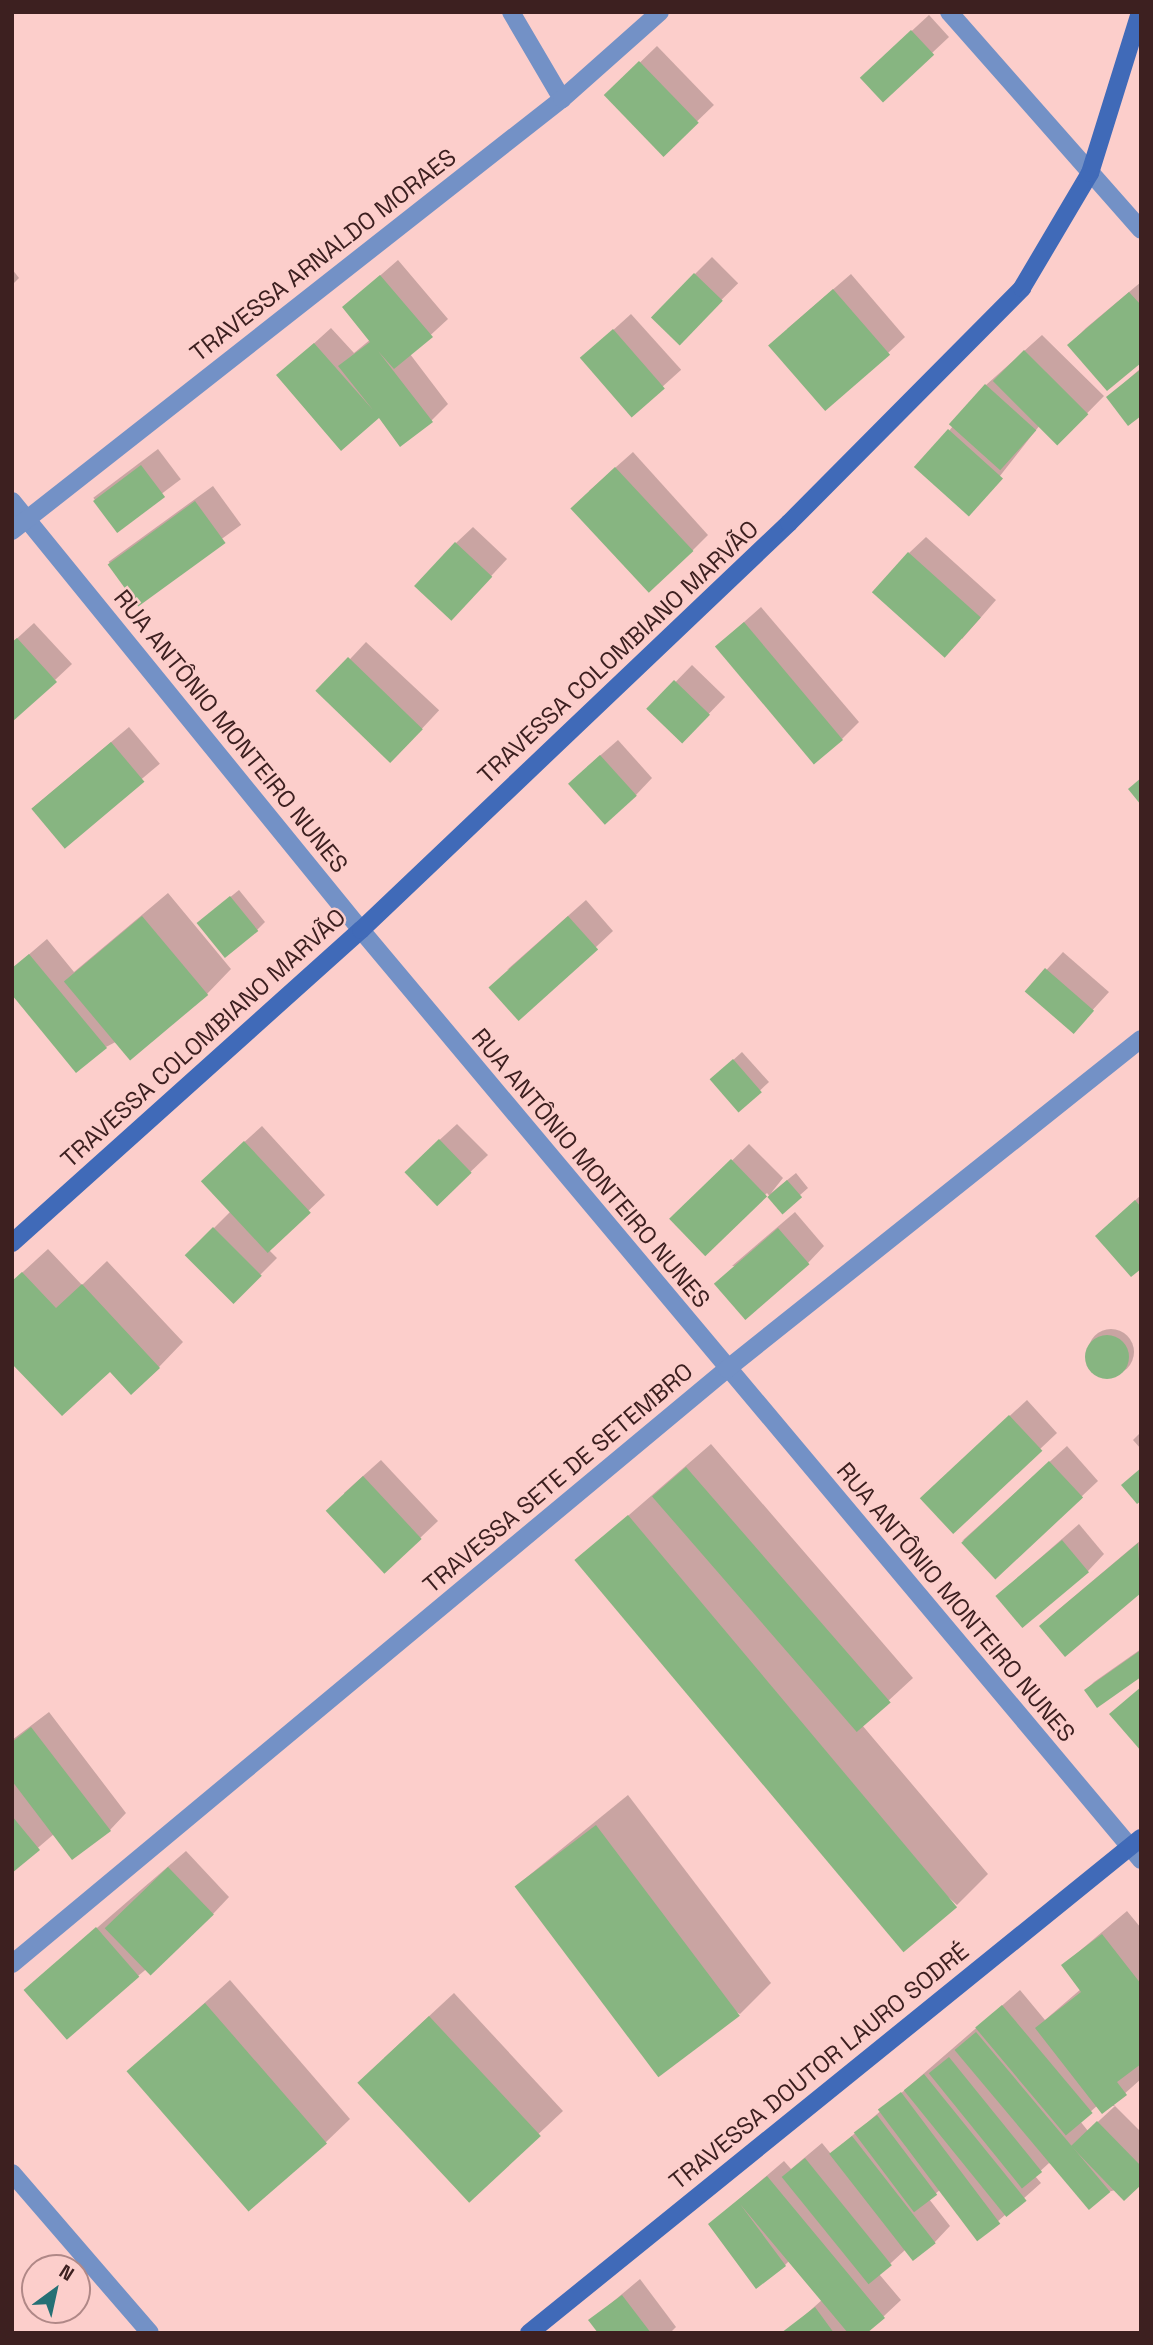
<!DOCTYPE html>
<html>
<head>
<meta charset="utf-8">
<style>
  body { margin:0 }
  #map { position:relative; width:1153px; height:2345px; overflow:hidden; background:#fccecb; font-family:"Space Grotesk",sans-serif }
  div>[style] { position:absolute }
  .shadow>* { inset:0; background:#0003; transform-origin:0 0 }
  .round { border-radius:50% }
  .building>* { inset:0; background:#87b581; transform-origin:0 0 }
  .street>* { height:18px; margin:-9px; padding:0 9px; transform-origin:9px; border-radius:9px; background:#7391c6 }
  .secondary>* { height:18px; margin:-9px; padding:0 9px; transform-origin:9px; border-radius:9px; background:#406ab8 }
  span { translate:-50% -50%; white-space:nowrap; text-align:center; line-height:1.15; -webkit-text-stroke:5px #fccecb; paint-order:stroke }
  .street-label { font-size:24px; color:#3d2020 }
  .frame { position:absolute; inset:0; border:14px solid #3d2020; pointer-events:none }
  .north { position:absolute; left:21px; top:2254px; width:70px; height:70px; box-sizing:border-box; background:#fccecb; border:2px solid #b08887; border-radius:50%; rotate:33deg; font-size:19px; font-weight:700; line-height:28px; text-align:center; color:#3d2020 }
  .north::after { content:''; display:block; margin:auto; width:24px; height:32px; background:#257075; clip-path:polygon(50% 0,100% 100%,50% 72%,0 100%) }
</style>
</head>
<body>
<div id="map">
  <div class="shadow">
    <div style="clip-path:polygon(929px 15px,949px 37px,882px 100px,879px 61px)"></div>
    <div style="left:657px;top:46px;width:82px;height:71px;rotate:46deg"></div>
    <div style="left:712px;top:257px;width:37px;height:84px;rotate:45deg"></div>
    <div style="clip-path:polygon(398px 260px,448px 319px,410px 354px,448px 404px,431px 421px,379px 416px,279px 375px,331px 328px,354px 353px,371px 339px,344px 307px)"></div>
    <div style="clip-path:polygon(12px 269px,19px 278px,12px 285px)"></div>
    <div style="clip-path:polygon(851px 274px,905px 337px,888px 353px,787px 329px)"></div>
    <div style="clip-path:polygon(1141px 282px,1141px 360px,1069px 345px,1086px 328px)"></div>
    <div style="left:631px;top:314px;width:75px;height:66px;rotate:48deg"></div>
    <div style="clip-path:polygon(1042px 335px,1104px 396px,1058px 443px,1040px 425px,970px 514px,949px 431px,986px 385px)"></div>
    <div style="clip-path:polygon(1141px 368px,1141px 413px,1108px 397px)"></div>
    <div style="left:158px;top:449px;width:38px;height:81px;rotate:53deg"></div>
    <div style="clip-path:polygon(633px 452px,708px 535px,692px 551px,589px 491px)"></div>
    <div style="left:213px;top:486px;width:48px;height:129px;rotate:54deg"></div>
    <div style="clip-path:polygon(473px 527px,507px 559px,467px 602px,456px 543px)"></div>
    <div style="clip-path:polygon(926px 537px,996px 600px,962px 639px,909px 553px)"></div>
    <div style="clip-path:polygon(761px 607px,859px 722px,842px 739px,717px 646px)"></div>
    <div style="clip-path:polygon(34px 623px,72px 664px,55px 680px,12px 643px)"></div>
    <div style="left:366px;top:642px;width:100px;height:69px;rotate:43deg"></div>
    <div style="left:692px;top:665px;width:46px;height:62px;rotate:44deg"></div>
    <div style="left:129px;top:727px;width:48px;height:126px;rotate:50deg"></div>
    <div style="clip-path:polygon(618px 740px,652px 778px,636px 795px,587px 767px)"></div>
    <div style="clip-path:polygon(239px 890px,265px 922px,257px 930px,208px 915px)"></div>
    <div style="clip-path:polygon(168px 893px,231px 969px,207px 994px,106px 1047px,12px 969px,47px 939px,74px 972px)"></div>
    <div style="clip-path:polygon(586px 900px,613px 931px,596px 947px,507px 970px)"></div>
    <div style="clip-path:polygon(1063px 952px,1109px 992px,1089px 1014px,1027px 991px)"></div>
    <div style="clip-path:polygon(742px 1052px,769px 1082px,739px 1110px,720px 1072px)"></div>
    <div style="clip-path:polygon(457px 1124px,488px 1155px,437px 1204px,423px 1155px)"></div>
    <div style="clip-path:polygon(262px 1126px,325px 1195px,268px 1249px,277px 1258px,233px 1302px,187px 1255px,230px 1212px,220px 1164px)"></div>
    <div style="clip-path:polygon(749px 1144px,783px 1178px,771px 1193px,796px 1173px,808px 1188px,782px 1211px,767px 1193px,706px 1253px,672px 1219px)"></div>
    <div style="clip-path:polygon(1141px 1195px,1141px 1267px,1114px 1220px)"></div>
    <div style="clip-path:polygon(795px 1212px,824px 1246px,808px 1263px,732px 1266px)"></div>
    <div style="clip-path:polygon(48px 1249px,82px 1285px,107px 1261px,183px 1342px,159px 1367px,110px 1370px,12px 1282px)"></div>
    <div class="round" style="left:1088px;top:1329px;width:46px;height:46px"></div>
    <div style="clip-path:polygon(1027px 1400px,1057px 1433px,952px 1532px,938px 1482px)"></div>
    <div style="clip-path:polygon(1141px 1432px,1141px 1449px,1133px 1440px)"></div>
    <div style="clip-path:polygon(711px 1444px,913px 1678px,862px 1725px,988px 1874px,957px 1905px,577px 1560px)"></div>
    <div style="clip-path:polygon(1067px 1446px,1098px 1481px,1081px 1497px,962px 1541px)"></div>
    <div style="clip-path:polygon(381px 1460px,438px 1521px,385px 1571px,344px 1493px)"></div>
    <div style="clip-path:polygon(1079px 1524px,1104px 1554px,1088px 1571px,998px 1595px)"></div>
    <div style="clip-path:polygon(1141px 1540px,1141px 1590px,1041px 1626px,1058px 1610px)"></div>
    <div style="clip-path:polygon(1141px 1649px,1141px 1675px,1086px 1690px,1094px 1682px)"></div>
    <div style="clip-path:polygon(49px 1712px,126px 1813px,110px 1830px,54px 1834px,12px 1870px,12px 1740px)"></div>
    <div style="clip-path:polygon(628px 1795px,771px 1983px,740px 2014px,516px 1886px)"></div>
    <div style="clip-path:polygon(186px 1851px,229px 1897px,213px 1914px,138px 1976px,25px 1990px)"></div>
    <div style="clip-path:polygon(evenodd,1127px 1911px,1141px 1928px,1141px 2079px,1113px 2104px,1141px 2132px,1141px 2183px,1108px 2192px,1049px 2163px,1035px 2176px,1041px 2183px,979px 2238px,941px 2189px,929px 2199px,950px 2226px,934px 2243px,905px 2250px,879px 2274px,901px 2300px,884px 2316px,864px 2333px,785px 2333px,823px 2299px,790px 2260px,785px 2265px,710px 2224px,784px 2161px,791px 2169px,822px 2143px,831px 2154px,1020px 1990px,1045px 2020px,1081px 1989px,1063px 1965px,1127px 1911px,1098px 2105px,1115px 2106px,1088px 2131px,1080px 2121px,1098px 2105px)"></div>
    <div style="clip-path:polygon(230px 1980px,350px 2119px,325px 2143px,129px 2071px)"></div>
    <div style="clip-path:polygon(454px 1993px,563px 2111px,468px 2200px,384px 2058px)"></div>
    <div style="clip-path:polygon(640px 2279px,676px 2327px,670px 2333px,600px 2333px,591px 2320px)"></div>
  </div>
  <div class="building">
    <div style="left:911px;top:30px;width:34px;height:70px;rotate:47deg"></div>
    <div style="left:639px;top:61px;width:86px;height:49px;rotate:46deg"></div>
    <div style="left:694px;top:273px;width:40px;height:62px;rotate:44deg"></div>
    <div style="clip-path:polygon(380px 275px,433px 337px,394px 369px,378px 351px,433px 422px,400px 447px,379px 418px,341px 451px,276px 375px,314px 343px,373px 410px,338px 366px,370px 342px,342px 307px)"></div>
    <div style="left:833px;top:289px;width:87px;height:86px;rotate:49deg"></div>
    <div style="clip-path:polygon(1129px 292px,1141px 305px,1141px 363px,1107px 391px,1067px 345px)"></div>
    <div style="left:613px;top:329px;width:79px;height:44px;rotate:49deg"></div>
    <div style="left:1024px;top:350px;width:91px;height:44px;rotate:45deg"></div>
    <div style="clip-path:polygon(1141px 369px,1141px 416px,1128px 426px,1106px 397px)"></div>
    <div style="left:985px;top:384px;width:69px;height:54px;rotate:42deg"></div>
    <div style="left:948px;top:429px;width:74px;height:51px;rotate:42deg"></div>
    <div style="left:141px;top:465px;width:40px;height:60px;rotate:53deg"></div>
    <div style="left:615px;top:467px;width:115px;height:61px;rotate:47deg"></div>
    <div style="left:195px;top:501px;width:52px;height:108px;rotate:54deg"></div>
    <div style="left:455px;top:542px;width:51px;height:60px;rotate:43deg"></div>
    <div style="left:908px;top:552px;width:98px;height:54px;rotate:42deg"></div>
    <div style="left:744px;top:622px;width:154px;height:38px;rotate:50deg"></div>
    <div style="clip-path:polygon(17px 638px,57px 682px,12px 722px,12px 642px)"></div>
    <div style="left:348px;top:657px;width:104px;height:47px;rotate:44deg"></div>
    <div style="left:674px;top:680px;width:50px;height:40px;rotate:44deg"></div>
    <div style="left:111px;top:742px;width:52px;height:104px;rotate:50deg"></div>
    <div style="left:600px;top:755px;width:55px;height:43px;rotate:48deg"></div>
    <div style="clip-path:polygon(1141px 778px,1141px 805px,1128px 789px)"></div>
    <div style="left:230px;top:896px;width:45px;height:43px;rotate:51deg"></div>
    <div style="left:142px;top:916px;width:103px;height:102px;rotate:50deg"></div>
    <div style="left:568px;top:916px;width:45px;height:107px;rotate:48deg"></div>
    <div style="clip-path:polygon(29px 954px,107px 1048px,76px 1073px,12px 995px,12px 968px)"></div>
    <div style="left:1045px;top:968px;width:65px;height:31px;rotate:41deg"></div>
    <div style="left:733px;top:1059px;width:44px;height:31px;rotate:49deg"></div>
    <div style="left:439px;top:1139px;width:47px;height:48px;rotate:46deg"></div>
    <div style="left:244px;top:1141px;width:98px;height:59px;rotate:47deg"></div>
    <div style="left:731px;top:1159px;width:52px;height:86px;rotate:46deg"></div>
    <div style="left:787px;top:1180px;width:23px;height:26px;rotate:49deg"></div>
    <div style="clip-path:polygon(1135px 1200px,1141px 1207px,1141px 1269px,1131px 1277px,1095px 1236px)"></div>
    <div style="left:213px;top:1227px;width:69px;height:40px;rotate:45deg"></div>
    <div style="left:778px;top:1228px;width:48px;height:85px;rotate:49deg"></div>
    <div style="clip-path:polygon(22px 1272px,56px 1308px,82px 1284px,160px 1368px,131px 1395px,110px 1372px,62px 1416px,12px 1364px,12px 1281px)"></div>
    <div class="round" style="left:1085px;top:1335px;width:44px;height:44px"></div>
    <div style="left:1009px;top:1415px;width:49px;height:122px;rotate:47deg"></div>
    <div style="left:1049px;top:1461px;width:50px;height:120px;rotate:47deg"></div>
    <div style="left:686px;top:1467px;width:312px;height:45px;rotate:49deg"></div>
    <div style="clip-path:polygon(1141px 1468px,1141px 1501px,1137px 1504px,1121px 1485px)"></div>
    <div style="left:363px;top:1476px;width:86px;height:51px;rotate:47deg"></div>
    <div style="left:628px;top:1515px;width:512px;height:70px;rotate:50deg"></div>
    <div style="left:1062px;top:1540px;width:42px;height:87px;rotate:50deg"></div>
    <div style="clip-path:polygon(1138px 1543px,1141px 1593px,1065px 1657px,1039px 1626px)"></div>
    <div style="clip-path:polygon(1141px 1650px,1141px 1677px,1097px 1708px,1084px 1690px)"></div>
    <div style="clip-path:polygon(1141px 1687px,1141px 1751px,1109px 1714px)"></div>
    <div style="clip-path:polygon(31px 1727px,111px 1831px,72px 1860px,12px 1781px,12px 1742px)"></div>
    <div style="clip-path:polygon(12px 1816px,40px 1850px,12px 1873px)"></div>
    <div style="left:596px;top:1825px;width:239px;height:102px;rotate:53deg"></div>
    <div style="left:168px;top:1867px;width:66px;height:88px;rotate:46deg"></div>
    <div style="left:96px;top:1927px;width:66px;height:96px;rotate:49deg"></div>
    <div style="clip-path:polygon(1102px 1934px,1141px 1984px,1141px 2064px,1117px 2082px,1127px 2095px,1102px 2114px,1035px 2028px,1081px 1992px,1061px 1965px)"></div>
    <div style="left:205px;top:2003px;width:186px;height:104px;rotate:49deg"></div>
    <div style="left:1002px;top:2005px;width:141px;height:35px;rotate:50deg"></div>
    <div style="left:429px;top:2016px;width:164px;height:98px;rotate:47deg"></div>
    <div style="left:976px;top:2032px;width:209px;height:28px;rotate:50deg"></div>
    <div style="left:949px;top:2057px;width:148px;height:26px;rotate:51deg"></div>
    <div style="left:924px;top:2074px;width:163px;height:26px;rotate:51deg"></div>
    <div style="left:901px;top:2092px;width:165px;height:29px;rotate:53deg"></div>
    <div style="left:877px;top:2115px;width:100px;height:29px;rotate:53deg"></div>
    <div style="clip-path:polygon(1097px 2121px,1141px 2166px,1141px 2185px,1124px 2201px,1071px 2146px)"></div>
    <div style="left:852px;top:2136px;width:136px;height:29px;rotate:52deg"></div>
    <div style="left:805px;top:2158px;width:138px;height:30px;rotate:51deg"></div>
    <div style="clip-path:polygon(767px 2176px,885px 2318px,867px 2333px,848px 2333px,740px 2204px,786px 2266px,756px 2289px,708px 2224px)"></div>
    <div style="clip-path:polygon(622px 2295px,651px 2333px,598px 2333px,588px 2320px)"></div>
    <div style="clip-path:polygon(815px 2307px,834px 2333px,781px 2333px)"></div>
  </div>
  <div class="street">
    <div style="left:511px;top:12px;width:101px;rotate:59.6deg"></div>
    <div style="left:949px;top:12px;width:290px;rotate:48.6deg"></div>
    <div style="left:12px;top:501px;width:553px;rotate:50.87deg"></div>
    <div style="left:361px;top:930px;width:1214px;rotate:50.01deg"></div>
    <div style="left:12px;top:531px;width:699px;rotate:-38.15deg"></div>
    <div style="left:562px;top:99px;width:131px;rotate:-41.6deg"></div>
    <div style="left:12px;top:1964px;width:930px;rotate:-39.77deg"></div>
    <div style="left:727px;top:1369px;width:529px;rotate:-38.56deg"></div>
    <div style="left:12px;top:2173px;width:211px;rotate:49.2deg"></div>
  </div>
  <div class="secondary">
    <div style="left:12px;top:1243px;width:469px;rotate:-41.9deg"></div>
    <div style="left:361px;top:930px;width:591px;rotate:-43.56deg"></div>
    <div style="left:789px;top:523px;width:331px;rotate:-45.2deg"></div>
    <div style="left:1022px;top:288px;width:134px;rotate:-59.4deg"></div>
    <div style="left:1090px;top:173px;width:169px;rotate:-72.7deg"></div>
    <div style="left:529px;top:2333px;width:787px;rotate:-38.97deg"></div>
  </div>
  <div class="street-label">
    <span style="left:323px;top:255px;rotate:-38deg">TRAVESSA ARNALDO MORAES</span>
    <span style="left:618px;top:652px;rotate:-43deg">TRAVESSA COLOMBIANO MARVÃO</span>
    <span style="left:231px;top:731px;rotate:51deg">RUA ANTÔNIO MONTEIRO NUNES</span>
    <span style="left:203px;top:1038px;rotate:-42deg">TRAVESSA COLOMBIANO MARVÃO</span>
    <span style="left:591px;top:1168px;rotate:50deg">RUA ANTÔNIO MONTEIRO NUNES</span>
    <span style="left:558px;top:1478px;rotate:-40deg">TRAVESSA SETE DE SETEMBRO</span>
    <span style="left:956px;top:1602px;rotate:50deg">RUA ANTÔNIO MONTEIRO NUNES</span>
    <span style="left:819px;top:2066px;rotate:-39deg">TRAVESSA DOUTOR LAURO SODRÉ</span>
  </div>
  <div class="frame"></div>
  <div class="north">N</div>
</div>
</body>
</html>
